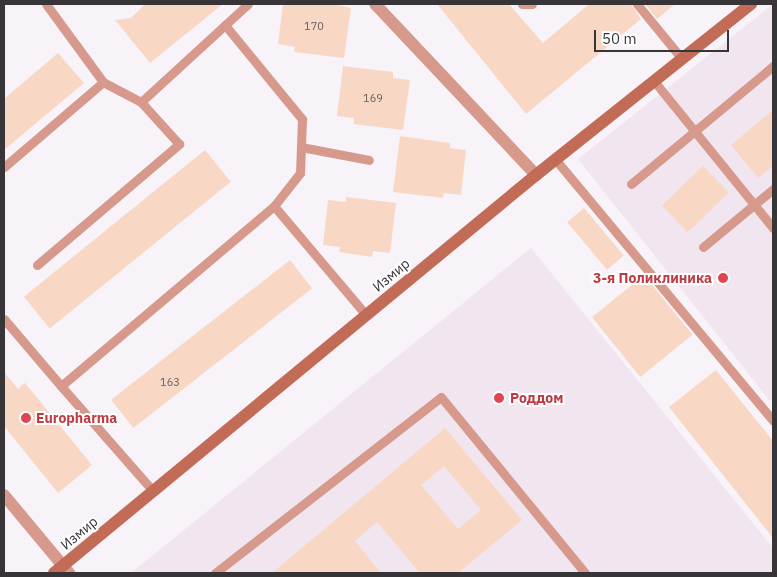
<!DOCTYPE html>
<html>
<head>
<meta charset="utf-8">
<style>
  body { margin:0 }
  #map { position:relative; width:777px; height:577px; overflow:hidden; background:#f8f3f8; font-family:"IBM Plex Sans",sans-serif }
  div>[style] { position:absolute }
  .built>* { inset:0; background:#f1e5f0 }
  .building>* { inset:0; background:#f8d8c5; transform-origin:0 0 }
  .lane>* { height:9px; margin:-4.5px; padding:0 4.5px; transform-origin:4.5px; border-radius:4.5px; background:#d6998b }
  .street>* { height:12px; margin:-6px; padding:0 6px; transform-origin:6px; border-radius:6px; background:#d6998b }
  .secondary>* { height:12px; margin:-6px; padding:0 6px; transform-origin:6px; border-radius:6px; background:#c26b57 }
  .dots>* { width:14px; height:14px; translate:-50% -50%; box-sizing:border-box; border:2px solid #fff; border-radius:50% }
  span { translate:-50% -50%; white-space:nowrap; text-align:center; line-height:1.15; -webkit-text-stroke:4px #fff; paint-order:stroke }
  .number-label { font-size:11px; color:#675e5a }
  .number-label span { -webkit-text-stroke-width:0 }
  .street-label { font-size:14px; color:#373537 }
  .health-label { font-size:14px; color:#be3a42; font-weight:700 }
  .right { translate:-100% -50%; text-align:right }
  .left { translate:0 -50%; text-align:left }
  .frame { position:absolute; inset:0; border:5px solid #373537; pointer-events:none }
  .scale { position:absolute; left:594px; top:30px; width:135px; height:22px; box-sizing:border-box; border:2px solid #373537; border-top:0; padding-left:6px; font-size:15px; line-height:18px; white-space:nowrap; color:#373537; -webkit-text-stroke:4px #fff; paint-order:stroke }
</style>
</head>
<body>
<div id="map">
  <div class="built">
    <div style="clip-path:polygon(773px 4px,773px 398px,770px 401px,578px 159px)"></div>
    <div style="clip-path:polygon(531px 248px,773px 548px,773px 573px,131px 573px)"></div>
  </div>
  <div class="building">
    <div style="clip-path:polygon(145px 4px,223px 4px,150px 63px,115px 20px,131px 18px)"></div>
    <div style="clip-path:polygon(283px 4px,334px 4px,351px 8px,344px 58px,294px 52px,295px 47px,278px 44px)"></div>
    <div style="clip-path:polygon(437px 4px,509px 4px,543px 43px,589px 4px,631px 4px,641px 19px,526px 114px)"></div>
    <div style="clip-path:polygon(645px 4px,675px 4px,657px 19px)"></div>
    <div style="clip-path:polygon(58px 53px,84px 83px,4px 150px,4px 99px)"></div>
    <div style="clip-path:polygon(343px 66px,393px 72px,393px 78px,410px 80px,403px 130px,354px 124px,354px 118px,337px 116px)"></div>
    <div style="clip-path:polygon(773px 110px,773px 166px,758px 178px,731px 145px)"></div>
    <div style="clip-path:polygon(400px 136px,450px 143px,450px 148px,466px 150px,461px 195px,444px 193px,443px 198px,393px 192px)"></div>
    <div style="left:205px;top:150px;width:41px;height:233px;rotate:51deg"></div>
    <div style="left:703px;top:166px;width:37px;height:57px;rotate:46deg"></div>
    <div style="clip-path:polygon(346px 197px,396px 203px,390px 253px,373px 251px,372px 257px,339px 252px,340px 247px,323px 245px,328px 200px,346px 202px)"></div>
    <div style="left:584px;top:208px;width:62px;height:22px;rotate:50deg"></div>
    <div style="left:290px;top:260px;width:36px;height:227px;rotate:52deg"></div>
    <div style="left:644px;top:275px;width:77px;height:67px;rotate:51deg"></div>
    <div style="clip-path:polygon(716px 370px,773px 441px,773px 538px,669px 407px)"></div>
    <div style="clip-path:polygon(4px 372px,18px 389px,25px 383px,92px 465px,58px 493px,4px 426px)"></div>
    <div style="clip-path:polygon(evenodd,445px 428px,522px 520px,458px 573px,420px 573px,377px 522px,355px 541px,381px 573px,272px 573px,445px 428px,444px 466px,481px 510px,458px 529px,421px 485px,444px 466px)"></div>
  </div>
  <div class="lane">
    <div style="left:46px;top:4px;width:97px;rotate:53.8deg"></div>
    <div style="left:103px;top:82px;width:43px;rotate:27.8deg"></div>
    <div style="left:141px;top:102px;width:145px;rotate:-42.5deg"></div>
    <div style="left:522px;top:4px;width:10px"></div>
    <div style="left:637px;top:4px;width:71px;rotate:50.7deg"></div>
    <div style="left:225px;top:25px;width:122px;rotate:50.7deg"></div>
    <div style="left:302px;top:119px;width:54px;rotate:92.1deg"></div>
    <div style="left:300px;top:173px;width:42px;rotate:128.2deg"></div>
    <div style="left:274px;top:206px;width:143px;rotate:49.8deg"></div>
    <div style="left:654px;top:81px;width:189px;rotate:51deg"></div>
    <div style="left:301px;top:147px;width:69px;rotate:10.8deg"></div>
    <div style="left:555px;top:159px;width:341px;rotate:50.2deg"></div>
    <div style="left:4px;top:167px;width:130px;rotate:-40.6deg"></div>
    <div style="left:631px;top:184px;width:185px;rotate:-39.7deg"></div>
    <div style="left:703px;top:247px;width:91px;rotate:-39.6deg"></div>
    <div style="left:37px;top:265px;width:187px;rotate:-40.4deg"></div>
    <div style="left:179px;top:144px;width:57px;rotate:-132.1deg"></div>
    <div style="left:4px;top:319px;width:88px;rotate:49.6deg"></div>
    <div style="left:153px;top:491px;width:140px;rotate:-131.2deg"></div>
    <div style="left:61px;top:386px;width:279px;rotate:-40.2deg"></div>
    <div style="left:215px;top:573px;width:286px;rotate:-37.9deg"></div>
    <div style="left:441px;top:397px;width:227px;rotate:50.7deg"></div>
  </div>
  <div class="street">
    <div style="left:375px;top:4px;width:235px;rotate:46.7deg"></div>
    <div style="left:4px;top:495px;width:102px;rotate:50.2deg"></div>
  </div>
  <div class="secondary">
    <div style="left:54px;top:573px;width:625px;rotate:-39.55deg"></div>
    <div style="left:536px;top:175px;width:275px;rotate:-38.5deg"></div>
  </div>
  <div class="dots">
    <div style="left:723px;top:278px;background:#e0444e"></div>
    <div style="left:499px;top:398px;background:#e0444e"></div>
    <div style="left:26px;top:418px;background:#e0444e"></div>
  </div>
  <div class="number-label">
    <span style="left:314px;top:26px">170</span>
    <span style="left:373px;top:98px">169</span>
    <span style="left:170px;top:382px">163</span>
  </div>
  <div class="street-label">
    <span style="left:391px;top:275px;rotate:-40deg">Измир</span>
    <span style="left:79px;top:533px;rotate:-40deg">Измир</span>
  </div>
  <div class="health-label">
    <span class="right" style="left:712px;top:278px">3-я Поликлиника</span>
    <span class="left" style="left:510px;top:398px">Роддом</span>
    <span class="left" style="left:36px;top:418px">Europharma</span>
  </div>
  <div class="frame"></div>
  <div class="scale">50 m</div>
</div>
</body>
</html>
